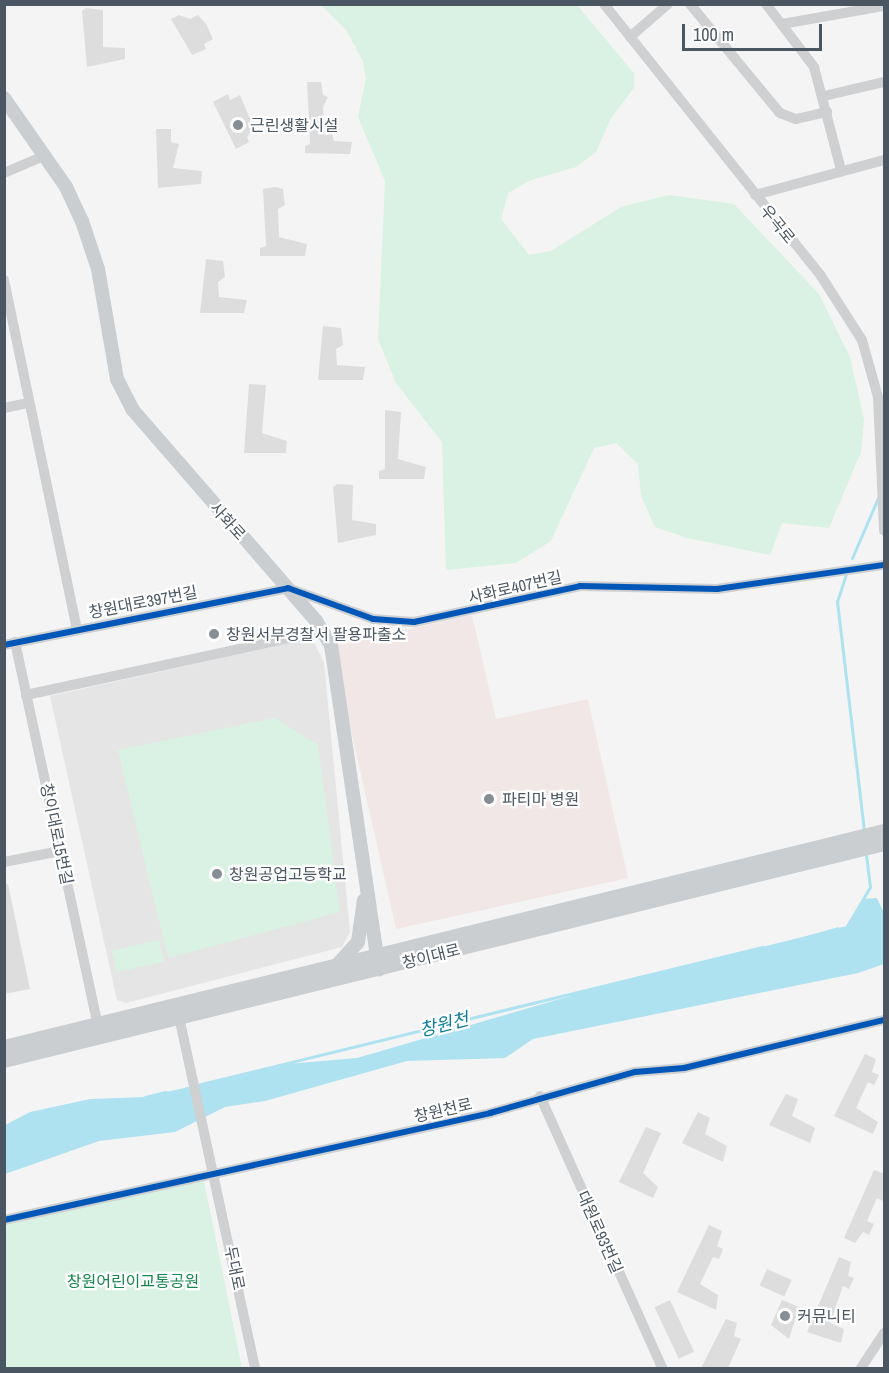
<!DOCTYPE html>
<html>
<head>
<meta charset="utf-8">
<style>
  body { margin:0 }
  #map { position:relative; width:889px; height:1373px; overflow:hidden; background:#f4f4f4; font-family:"Archivo Narrow","Noto Sans KR",sans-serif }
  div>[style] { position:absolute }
  .education>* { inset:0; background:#e6e5e6 }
  .medical>* { inset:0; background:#f1e7e6 }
  .green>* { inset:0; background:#d9f2e3; transform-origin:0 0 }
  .water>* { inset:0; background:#aee2f0 }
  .stream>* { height:3px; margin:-1.5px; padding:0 1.5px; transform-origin:1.5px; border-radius:1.5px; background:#aee2f0 }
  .building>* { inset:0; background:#ddddde; transform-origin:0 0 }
  .minor>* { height:10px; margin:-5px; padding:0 5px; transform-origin:5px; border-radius:5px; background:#ced0d2 }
  .major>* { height:14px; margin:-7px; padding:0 7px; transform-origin:7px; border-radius:7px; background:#caced1 }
  .cycleway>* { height:6px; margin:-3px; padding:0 3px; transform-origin:3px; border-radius:3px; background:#0057b8 }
  .dots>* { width:16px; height:16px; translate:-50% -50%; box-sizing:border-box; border:3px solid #fff; border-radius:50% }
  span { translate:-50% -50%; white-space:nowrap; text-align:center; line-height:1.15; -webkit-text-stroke:4.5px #fff; paint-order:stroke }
  .poi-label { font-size:16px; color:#4a5661 }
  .left { translate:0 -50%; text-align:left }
  .street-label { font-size:16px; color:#4a5661 }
  .park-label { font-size:16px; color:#17864f }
  .water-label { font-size:18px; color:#0c7c9b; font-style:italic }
  .frame { position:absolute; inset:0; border:6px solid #4a5661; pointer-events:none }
  .scale { position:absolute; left:682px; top:24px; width:140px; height:27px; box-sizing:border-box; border:3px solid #4a5661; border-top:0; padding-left:8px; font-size:18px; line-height:21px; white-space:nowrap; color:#4a5661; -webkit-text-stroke:4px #fff; paint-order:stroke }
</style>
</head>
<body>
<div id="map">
  <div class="education">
    <div style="clip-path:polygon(312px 638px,324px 663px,350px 932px,342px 947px,126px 1003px,117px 1000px,50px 696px)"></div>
  </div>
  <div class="medical">
    <div style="clip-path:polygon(472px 615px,496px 719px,588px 699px,628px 878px,396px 929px,332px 646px)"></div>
  </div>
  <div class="green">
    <div style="clip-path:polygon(321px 5px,577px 5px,634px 73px,634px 88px,611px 118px,596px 152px,576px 167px,531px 180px,508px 193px,501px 219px,529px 255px,551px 251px,621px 207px,669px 195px,734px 204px,819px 294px,850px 357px,864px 420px,861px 452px,829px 528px,782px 523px,770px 555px,687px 538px,655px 527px,641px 496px,638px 464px,616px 443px,594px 448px,551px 541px,516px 563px,446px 570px,442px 442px,396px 383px,378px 339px,385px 181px,358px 117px,366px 78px,363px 62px,347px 31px)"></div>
    <div style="clip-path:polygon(275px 718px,318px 745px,340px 912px,168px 958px,118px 750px)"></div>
    <div style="left:159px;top:940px;width:22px;height:48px;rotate:77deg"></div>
    <div style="clip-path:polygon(203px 1176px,242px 1368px,5px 1368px,4px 1220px)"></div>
  </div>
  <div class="water">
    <div style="clip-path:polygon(877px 898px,884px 913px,884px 964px,858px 973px,533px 1039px,505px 1058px,407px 1061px,265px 1101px,225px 1107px,175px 1132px,99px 1141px,5px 1174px,5px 1125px,30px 1112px,90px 1099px,145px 1097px,287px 1064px,357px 1058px,608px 985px,847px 926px,863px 899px)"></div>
  </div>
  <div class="stream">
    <div style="left:852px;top:558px;width:65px;rotate:-66.6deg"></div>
    <div style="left:846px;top:574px;width:28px;rotate:108deg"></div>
    <div style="left:837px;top:601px;width:232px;rotate:83.3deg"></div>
    <div style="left:847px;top:926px;width:45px;rotate:-59.5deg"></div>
    <div style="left:870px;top:887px;width:34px;rotate:-97deg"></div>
    <div style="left:807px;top:937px;width:32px;rotate:-16deg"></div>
    <div style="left:197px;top:1085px;width:582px;rotate:-13.73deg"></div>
    <div style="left:145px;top:1097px;width:21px;rotate:-14deg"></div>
  </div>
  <div class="building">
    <div style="clip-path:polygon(86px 8px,103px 10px,103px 47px,125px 48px,125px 59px,87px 67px,82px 11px)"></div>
    <div style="clip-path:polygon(179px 15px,190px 19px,198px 15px,206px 24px,213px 39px,204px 44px,206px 49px,192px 55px,171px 19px)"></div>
    <div style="clip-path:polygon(307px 82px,321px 82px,323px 95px,328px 97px,323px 107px,325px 135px,332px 134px,334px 141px,352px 142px,350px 154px,305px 153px,305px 146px,310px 144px)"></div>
    <div style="clip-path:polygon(228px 94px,230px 100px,240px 95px,254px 128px,247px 137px,249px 142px,236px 149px,213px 102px)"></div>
    <div style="clip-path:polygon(156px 129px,171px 129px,171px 142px,179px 144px,173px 168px,202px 171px,201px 184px,158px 188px)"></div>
    <div style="clip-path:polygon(275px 187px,283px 189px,284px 198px,285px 205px,278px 209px,279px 237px,307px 244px,305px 256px,260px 256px,260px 248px,266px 246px,263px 189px)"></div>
    <div style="clip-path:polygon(206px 259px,223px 261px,225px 277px,218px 282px,219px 297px,247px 300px,244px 313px,200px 313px)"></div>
    <div style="clip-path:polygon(323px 326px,341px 328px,343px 345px,336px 349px,337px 365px,365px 367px,363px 380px,318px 380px)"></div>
    <div style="clip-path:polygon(249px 384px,266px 385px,262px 433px,287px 441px,286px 453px,244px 453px)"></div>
    <div style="clip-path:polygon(385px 410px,401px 412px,398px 459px,426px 467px,424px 479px,379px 479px,379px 471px,385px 469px)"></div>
    <div style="clip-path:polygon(337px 484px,353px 485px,352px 520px,376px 524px,376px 535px,338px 543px,333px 487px)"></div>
    <div style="clip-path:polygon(8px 884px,30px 989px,4px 994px,4px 885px)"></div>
    <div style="clip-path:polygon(865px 1054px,876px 1059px,872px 1072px,879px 1075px,874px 1085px,868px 1082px,856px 1108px,878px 1122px,873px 1134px,834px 1116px)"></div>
    <div style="clip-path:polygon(786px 1094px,798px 1099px,792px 1116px,815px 1128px,810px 1143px,769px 1125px)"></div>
    <div style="clip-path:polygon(698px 1112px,710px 1118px,705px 1134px,727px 1146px,723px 1162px,682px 1143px)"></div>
    <div style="clip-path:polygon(646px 1127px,661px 1133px,643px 1173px,658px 1187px,653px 1198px,619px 1182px)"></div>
    <div style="clip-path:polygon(874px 1170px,885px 1174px,885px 1202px,877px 1198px,867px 1221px,874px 1224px,869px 1235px,863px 1232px,855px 1243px,844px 1238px)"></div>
    <div style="clip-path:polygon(709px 1225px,722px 1231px,717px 1246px,723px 1249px,719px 1259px,713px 1257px,700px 1284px,718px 1295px,716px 1310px,677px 1292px)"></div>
    <div style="clip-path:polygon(839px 1257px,851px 1262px,848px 1276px,854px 1278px,849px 1289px,843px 1286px,830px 1323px,844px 1329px,841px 1343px,807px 1332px)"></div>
    <div style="left:767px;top:1269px;width:27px;height:18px;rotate:24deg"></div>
    <div style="left:670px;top:1300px;width:57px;height:17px;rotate:65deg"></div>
    <div style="clip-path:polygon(782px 1300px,799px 1307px,789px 1339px,771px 1325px)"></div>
    <div style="clip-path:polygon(726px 1319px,737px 1323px,734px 1336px,741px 1339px,728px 1368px,701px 1368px)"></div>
  </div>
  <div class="minor">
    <div style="left:604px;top:4px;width:348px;rotate:51.4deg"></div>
    <div style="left:821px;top:276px;width:76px;rotate:57.4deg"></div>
    <div style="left:862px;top:340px;width:59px;rotate:74.3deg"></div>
    <div style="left:878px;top:397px;width:134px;rotate:87.4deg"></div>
    <div style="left:690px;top:4px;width:141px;rotate:50.5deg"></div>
    <div style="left:780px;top:113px;width:17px;rotate:21deg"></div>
    <div style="left:796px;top:119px;width:32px;rotate:-13deg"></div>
    <div style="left:766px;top:4px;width:79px;rotate:52.7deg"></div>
    <div style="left:814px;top:67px;width:106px;rotate:75.3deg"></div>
    <div style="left:782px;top:24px;width:104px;rotate:-10deg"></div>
    <div style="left:630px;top:37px;width:50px;rotate:-41deg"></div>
    <div style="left:824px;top:96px;width:62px;rotate:-13.1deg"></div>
    <div style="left:4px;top:173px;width:43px;rotate:-23deg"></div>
    <div style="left:755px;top:195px;width:134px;rotate:-15.2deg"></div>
    <div style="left:4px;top:280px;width:356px;rotate:78.2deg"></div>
    <div style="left:4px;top:408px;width:25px;rotate:-12deg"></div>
    <div style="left:15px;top:642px;width:392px;rotate:77.8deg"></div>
    <div style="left:4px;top:645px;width:290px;rotate:-11.3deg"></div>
    <div style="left:288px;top:588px;width:90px;rotate:20deg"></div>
    <div style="left:373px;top:619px;width:41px;rotate:4.2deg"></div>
    <div style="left:414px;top:622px;width:170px;rotate:-12.2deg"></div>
    <div style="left:580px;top:586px;width:137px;rotate:1.3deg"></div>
    <div style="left:717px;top:589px;width:169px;rotate:-8.2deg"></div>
    <div style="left:26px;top:695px;width:304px;rotate:-12.2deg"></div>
    <div style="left:4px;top:862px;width:57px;rotate:-11.1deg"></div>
    <div style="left:178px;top:1012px;width:364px;rotate:77.8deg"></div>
    <div style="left:540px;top:1096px;width:298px;rotate:65.8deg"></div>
    <div style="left:4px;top:1220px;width:498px;rotate:-12.4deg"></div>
    <div style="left:490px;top:1113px;width:151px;rotate:-15.8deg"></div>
    <div style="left:635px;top:1072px;width:49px;rotate:-4.7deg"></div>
    <div style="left:684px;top:1068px;width:206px;rotate:-13.5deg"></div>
    <div style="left:861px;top:1368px;width:42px;rotate:-56.7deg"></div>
  </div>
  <div class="major">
    <div style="left:4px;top:98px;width:108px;rotate:55.1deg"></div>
    <div style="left:66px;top:187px;width:38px;rotate:65deg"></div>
    <div style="left:82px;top:221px;width:51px;rotate:71.6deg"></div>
    <div style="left:98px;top:269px;width:112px;rotate:80.2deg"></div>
    <div style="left:117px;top:379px;width:34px;rotate:63deg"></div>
    <div style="left:132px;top:409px;width:281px;rotate:49deg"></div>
    <div style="left:316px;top:621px;width:28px;rotate:58deg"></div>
    <div style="left:331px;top:645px;width:328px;rotate:81.6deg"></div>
    <div style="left:339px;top:963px;width:28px;rotate:-48deg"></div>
    <div style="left:358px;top:942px;width:42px;rotate:-81.9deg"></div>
    <div style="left:4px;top:1047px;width:906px;rotate:-13.79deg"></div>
    <div style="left:4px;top:1061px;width:906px;rotate:-13.85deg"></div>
  </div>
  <div class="cycleway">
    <div style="left:4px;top:645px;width:290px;rotate:-11.3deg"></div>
    <div style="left:288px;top:588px;width:90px;rotate:20deg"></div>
    <div style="left:373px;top:619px;width:41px;rotate:4.2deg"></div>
    <div style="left:414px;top:622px;width:170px;rotate:-12.2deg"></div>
    <div style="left:580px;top:586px;width:137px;rotate:1.3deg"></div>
    <div style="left:717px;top:589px;width:169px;rotate:-8.2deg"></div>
    <div style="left:4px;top:1220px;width:498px;rotate:-12.4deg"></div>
    <div style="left:490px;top:1113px;width:151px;rotate:-15.8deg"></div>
    <div style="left:635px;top:1072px;width:49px;rotate:-4.7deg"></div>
    <div style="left:684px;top:1068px;width:206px;rotate:-13.5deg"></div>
  </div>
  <div class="dots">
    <div style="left:238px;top:125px;background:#868d94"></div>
    <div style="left:214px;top:634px;background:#868d94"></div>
    <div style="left:489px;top:799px;background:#868d94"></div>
    <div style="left:217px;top:874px;background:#868d94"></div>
    <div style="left:785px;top:1316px;background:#868d94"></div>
  </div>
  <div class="poi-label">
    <span class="left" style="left:250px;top:125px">근린생활시설</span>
    <span class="left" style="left:226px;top:634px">창원서부경찰서 팔용파출소</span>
    <span class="left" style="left:502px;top:799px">파티마 병원</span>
    <span class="left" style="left:229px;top:874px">창원공업고등학교</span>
    <span class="left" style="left:797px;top:1316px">커뮤니티</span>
  </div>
  <div class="street-label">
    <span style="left:778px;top:224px;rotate:51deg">우곡로</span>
    <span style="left:228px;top:521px;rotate:48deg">사화로</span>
    <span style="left:515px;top:587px;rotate:-13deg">사화로407번길</span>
    <span style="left:143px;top:602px;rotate:-11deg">창원대로397번길</span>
    <span style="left:57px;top:834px;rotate:78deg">창이대로15번길</span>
    <span style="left:431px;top:956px;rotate:-14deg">창이대로</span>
    <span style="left:443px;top:1110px;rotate:-13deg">창원천로</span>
    <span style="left:600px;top:1232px;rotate:66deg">대원로93번길</span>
    <span style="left:235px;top:1268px;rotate:78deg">두대로</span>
  </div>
  <div class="park-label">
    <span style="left:133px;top:1281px">창원어린이교통공원</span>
  </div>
  <div class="water-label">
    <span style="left:444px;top:1025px;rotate:-14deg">창원천</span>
  </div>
  <div class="frame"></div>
  <div class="scale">100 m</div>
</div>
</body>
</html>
